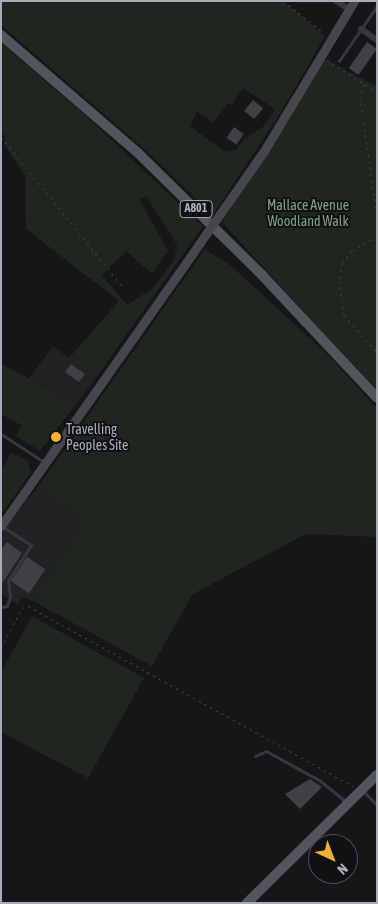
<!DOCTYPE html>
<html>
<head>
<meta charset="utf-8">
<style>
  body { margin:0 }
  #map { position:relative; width:378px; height:904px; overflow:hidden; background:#161618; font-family:"Asap Condensed",sans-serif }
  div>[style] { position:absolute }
  .built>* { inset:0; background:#222225 }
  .green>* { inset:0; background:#1e261f }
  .building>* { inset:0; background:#404145; transform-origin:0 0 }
  .path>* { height:1px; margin-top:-0.5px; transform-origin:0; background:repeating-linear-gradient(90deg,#3d3f44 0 2.5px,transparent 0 6.5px) }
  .service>* { height:3px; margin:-1.5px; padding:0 1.5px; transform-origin:1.5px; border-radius:1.5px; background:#37383d }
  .minor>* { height:6px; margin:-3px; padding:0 3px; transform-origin:3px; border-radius:3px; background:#37383d }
  .secondary>* { height:9px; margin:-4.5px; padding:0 4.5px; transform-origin:4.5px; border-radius:4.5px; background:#45474d }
  .primary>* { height:10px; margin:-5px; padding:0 5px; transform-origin:5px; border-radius:5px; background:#53555c }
  .secondary-bridge>* { height:9px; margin:-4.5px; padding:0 4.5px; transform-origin:4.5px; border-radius:4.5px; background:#45474d }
  .dots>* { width:14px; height:14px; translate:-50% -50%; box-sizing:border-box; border:2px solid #111113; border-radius:50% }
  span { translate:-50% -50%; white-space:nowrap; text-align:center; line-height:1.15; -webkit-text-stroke:4px #111113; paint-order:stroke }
  .shield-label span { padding:1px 4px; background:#111113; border:1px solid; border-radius:4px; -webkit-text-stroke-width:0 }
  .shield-label { font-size:12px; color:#a8adb8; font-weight:700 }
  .park-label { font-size:14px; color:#7fa381 }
  .poi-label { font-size:14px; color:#a8adb8 }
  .left { translate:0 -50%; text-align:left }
  .frame { position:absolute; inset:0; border:2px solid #a8adb8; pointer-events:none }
  .north { position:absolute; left:308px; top:834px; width:50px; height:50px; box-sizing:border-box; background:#111113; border:1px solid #4d4f55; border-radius:50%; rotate:137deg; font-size:14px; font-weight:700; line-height:20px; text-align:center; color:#a8adb8 }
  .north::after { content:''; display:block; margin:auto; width:18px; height:22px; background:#f2b134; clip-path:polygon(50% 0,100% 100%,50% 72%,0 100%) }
</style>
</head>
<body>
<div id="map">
  <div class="built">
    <div style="clip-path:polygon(53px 346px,96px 378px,77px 403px,29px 378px)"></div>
    <div style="clip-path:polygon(40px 484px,82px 523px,33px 601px,22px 597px,18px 605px,1px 594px,1px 533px)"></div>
  </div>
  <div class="green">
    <div style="clip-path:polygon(evenodd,1px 1px,282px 1px,325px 36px,281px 112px,213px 215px,151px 155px,1px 25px,1px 1px,243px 88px,275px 109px,264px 126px,243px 140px,236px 150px,225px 152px,190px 126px,197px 112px,213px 122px,229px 103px,232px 105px,243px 88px)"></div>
    <div style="clip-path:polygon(evenodd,1px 43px,84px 114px,203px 226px,96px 378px,69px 358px,119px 301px,26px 229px,25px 176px,4px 144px,5px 136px,1px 133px,1px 43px,146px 196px,177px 245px,174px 260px,153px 288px,127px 305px,102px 275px,126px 251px,152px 274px,168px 251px,140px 200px,146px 196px)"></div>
    <div style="clip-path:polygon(320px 56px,377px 87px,377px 392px,222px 222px)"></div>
    <div style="clip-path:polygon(205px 249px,230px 265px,326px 353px,377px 408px,377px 537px,306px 534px,193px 594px,152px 666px,33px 601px,82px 523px,40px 484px)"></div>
    <div style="clip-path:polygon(1px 364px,77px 403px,40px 451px,16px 436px,21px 425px,1px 414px)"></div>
    <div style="clip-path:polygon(11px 453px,27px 460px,31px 472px,1px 515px,1px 471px)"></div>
    <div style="clip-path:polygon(32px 616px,144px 678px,88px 778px,1px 732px,1px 672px)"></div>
  </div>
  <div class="building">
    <div style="left:367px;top:42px;width:12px;height:32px;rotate:35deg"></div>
    <div style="left:253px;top:100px;width:13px;height:14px;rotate:39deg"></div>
    <div style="left:234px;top:127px;width:12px;height:13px;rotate:35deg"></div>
    <div style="left:71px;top:364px;width:17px;height:10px;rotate:36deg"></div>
    <div style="clip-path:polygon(7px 542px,22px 553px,1px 585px,1px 550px)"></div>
    <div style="left:27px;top:557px;width:22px;height:29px;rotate:34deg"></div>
    <div style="clip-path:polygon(310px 779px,322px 787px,300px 809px,285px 794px)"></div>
  </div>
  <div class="path">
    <div style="left:283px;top:1px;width:52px;rotate:38deg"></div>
    <div style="left:327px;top:60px;width:59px;rotate:32.6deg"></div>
    <div style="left:364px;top:84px;width:13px;rotate:108deg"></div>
    <div style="left:360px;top:96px;width:122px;rotate:82deg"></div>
    <div style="left:1px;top:137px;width:192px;rotate:50.9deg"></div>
    <div style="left:377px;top:236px;width:29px;rotate:149deg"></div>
    <div style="left:352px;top:251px;width:16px;rotate:130deg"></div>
    <div style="left:342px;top:263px;width:17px;rotate:100deg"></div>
    <div style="left:339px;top:280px;width:35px;rotate:82deg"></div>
    <div style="left:344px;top:315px;width:50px;rotate:48.3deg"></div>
    <div style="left:1px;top:648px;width:45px;rotate:-62.3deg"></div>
    <div style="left:22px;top:608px;width:6px;rotate:-18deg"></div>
    <div style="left:28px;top:606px;width:372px;rotate:29deg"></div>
  </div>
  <div class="service">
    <div style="left:339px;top:61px;width:67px;rotate:-55.4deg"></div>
    <div style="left:1px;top:434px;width:51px;rotate:33.1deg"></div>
    <div style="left:1px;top:607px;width:6px;rotate:-9deg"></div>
    <div style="left:7px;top:606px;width:9px;rotate:-72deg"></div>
    <div style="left:10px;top:597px;width:16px;rotate:-97deg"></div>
    <div style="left:8px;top:581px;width:43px;rotate:-57.4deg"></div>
    <div style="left:31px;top:545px;width:35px;rotate:-147deg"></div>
    <div style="left:255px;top:756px;width:12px;rotate:-24deg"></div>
    <div style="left:266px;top:751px;width:60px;rotate:28.7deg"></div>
    <div style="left:319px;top:780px;width:35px;rotate:39deg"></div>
    <div style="left:363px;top:791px;width:20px;rotate:45deg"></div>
  </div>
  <div class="minor">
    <div style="left:336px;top:1px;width:15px;rotate:32deg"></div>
    <div style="left:361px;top:29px;width:19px;rotate:35deg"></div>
  </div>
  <div class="secondary">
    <div style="left:220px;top:214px;width:77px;rotate:-55.1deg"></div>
    <div style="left:264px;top:151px;width:175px;rotate:-59deg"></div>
    <div style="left:1px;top:526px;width:345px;rotate:-54.9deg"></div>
  </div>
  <div class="primary">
    <div style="left:1px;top:35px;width:179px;rotate:40.7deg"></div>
    <div style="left:137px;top:152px;width:175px;rotate:44.5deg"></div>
    <div style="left:262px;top:275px;width:168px;rotate:46.9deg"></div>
    <div style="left:247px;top:903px;width:182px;rotate:-44.6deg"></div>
  </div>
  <div class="secondary-bridge">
    <div style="left:199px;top:244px;width:37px;rotate:-55deg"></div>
  </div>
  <div class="dots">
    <div style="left:56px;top:437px;background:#f2b134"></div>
  </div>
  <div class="shield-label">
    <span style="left:196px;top:209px">A801</span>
  </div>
  <div class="park-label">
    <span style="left:308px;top:213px">Mallace Avenue<br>Woodland Walk</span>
  </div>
  <div class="poi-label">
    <span class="left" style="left:66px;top:437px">Travelling<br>Peoples Site</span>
  </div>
  <div class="frame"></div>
  <div class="north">N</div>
</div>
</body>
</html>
